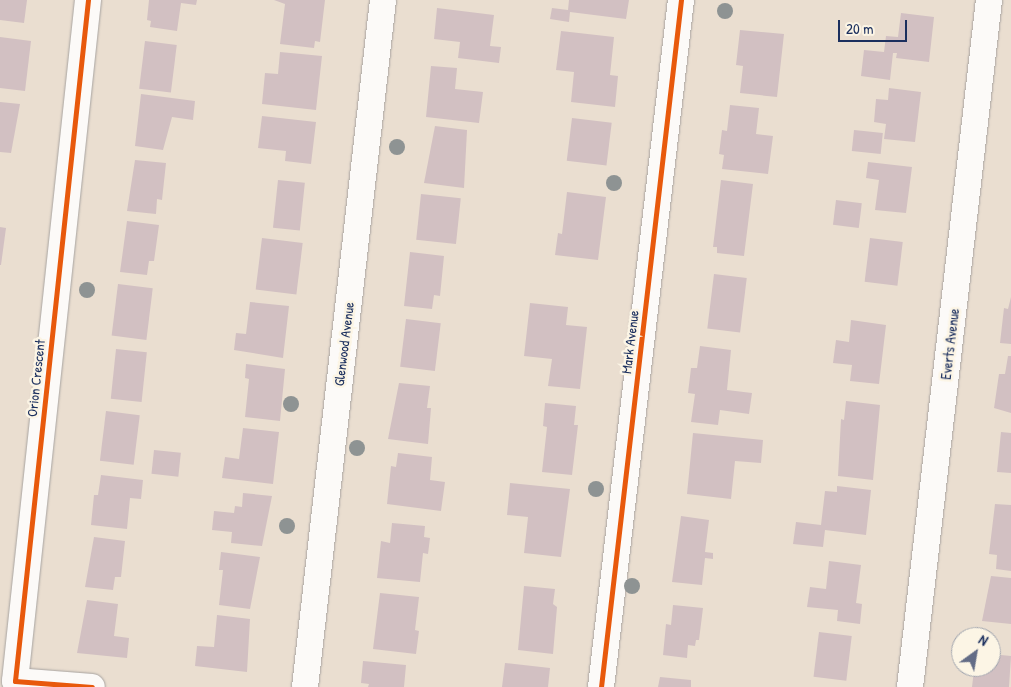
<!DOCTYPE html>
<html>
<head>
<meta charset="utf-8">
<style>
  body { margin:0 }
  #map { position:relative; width:1011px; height:687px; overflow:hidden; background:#eaded0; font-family:"Patrick Hand",sans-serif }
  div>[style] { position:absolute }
  .building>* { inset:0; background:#d2c0c2; transform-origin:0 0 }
  .roads { filter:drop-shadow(0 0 1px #a7a3a0) drop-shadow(0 0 1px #a7a3a0) }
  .minor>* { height:26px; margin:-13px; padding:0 13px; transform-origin:13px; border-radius:13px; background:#fcfaf8 }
  .cycleway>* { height:5px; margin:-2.5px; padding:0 2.5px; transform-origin:2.5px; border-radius:2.5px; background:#e8590c }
  .trees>* { width:16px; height:16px; margin:-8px; border-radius:50%; background:#8e9393 }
  span { translate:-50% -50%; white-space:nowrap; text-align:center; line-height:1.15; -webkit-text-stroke:5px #fcf5e5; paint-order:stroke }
  .street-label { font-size:14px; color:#1b2f5e }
  .north { position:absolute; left:951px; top:627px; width:50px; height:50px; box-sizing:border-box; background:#fcf5e5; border:1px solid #a2a6af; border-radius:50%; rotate:32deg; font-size:14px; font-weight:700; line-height:20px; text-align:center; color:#1b2f5e }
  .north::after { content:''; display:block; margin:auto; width:18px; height:22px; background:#636c86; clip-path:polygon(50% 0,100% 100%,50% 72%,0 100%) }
  .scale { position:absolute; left:838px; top:20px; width:69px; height:22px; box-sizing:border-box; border:2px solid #1b2f5e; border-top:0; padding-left:6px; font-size:15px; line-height:18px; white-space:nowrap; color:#1b2f5e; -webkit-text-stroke:4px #fcf5e5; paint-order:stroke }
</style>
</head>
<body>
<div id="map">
  <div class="building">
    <div style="clip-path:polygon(0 0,27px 0,24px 23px,0 20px)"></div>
    <div style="clip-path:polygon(149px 0,197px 0,196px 5px,181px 3px,177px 31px,150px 27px,151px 21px,147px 20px)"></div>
    <div style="clip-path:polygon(274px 0,325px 0,320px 42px,315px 41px,314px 48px,280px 44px,285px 4px)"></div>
    <div style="clip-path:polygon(569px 0,629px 0,626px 19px,570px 12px,569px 22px,550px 19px,552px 8px,568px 10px)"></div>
    <div style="clip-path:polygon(437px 8px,494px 15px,490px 46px,501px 47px,499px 63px,458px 58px,460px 42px,434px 39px)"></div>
    <div style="clip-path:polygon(901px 13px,934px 17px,929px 62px,896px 58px,897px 53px,893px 53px,890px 80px,861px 76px,864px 50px,884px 52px,886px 36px,898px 37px)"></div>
    <div style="clip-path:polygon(740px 30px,784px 34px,777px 97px,740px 93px,743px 66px,736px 65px)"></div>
    <div style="clip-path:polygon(561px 31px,614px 37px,610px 75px,618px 76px,615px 107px,571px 102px,574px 72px,556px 70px)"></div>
    <div style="clip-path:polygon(0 37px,31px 41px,25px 91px,0 88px)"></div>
    <div style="left:145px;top:41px;width:32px;height:48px;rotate:7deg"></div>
    <div style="clip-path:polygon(280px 52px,322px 56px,316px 110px,262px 104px,265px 73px,278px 74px)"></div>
    <div style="clip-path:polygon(431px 66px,457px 68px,455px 89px,483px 92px,479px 123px,426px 117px)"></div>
    <div style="clip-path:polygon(889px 88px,921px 92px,915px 142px,884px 139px,886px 124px,874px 122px,876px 99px,888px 100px)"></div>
    <div style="clip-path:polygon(141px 94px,195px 101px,193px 120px,172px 117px,163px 150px,135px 146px)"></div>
    <div style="clip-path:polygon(0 102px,20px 104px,11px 153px,0 152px)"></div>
    <div style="clip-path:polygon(730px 105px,759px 108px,756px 134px,773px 136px,768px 174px,722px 169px,724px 155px,719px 154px,722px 130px,727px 131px)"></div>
    <div style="clip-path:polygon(262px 116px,316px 122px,311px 164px,285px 161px,286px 151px,258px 148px)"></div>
    <div style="left:572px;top:118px;width:40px;height:43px;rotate:7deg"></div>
    <div style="clip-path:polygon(435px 126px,467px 130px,464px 188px,424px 183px)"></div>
    <div style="left:854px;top:130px;width:29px;height:21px;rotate:6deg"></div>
    <div style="clip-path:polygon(135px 160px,166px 163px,162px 200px,157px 199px,156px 214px,127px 211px)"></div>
    <div style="clip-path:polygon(868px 162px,912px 167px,906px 213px,875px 210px,879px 180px,866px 178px)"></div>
    <div style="left:278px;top:180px;width:27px;height:48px;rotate:6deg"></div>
    <div style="clip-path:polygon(721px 180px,753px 184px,744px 256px,717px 253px,717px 247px,713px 247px)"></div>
    <div style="clip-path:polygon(567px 192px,606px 197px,598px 260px,555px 255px,558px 233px,562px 234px)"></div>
    <div style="left:421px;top:194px;width:40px;height:46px;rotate:6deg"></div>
    <div style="left:836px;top:200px;width:26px;height:25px;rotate:7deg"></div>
    <div style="clip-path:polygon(127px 221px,159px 225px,154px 261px,149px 261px,147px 275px,120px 272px)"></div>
    <div style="clip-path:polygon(0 227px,6px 228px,1px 265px,0 265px)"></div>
    <div style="left:262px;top:238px;width:41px;height:52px;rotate:7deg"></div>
    <div style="left:870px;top:238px;width:33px;height:44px;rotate:7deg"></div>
    <div style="clip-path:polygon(410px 252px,444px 256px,440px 296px,434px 295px,432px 309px,404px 306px)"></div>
    <div style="left:714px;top:274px;width:33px;height:55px;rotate:7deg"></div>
    <div style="left:118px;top:284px;width:35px;height:52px;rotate:7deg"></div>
    <div style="clip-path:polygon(1011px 297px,1011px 344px,1000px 343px,1004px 308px,1008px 309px)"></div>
    <div style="clip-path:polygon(250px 302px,289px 306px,283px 358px,234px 350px,236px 333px,246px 334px)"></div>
    <div style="clip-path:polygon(530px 303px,568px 307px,566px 325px,587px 327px,580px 389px,548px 386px,552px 359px,524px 356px)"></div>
    <div style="left:406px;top:319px;width:35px;height:48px;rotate:7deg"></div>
    <div style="clip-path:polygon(851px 320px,886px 325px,879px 384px,850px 381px,852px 365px,833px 363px,836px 340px,849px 342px)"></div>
    <div style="clip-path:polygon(700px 346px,731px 350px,727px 390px,752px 393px,749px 414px,720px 410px,718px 425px,691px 422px,695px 394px,688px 393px,691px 368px,697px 368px)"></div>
    <div style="left:116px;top:349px;width:31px;height:50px;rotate:6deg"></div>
    <div style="clip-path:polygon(1008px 356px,1011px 356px,1011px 413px,994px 408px,999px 374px,1005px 374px)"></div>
    <div style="clip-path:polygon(246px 364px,285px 369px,280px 421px,245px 417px,249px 379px,245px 378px)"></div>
    <div style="clip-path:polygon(399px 383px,430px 386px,427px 408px,431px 408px,428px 444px,388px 439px)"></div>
    <div style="clip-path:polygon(846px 401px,880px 405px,873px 480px,838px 476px,841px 419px,844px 420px)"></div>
    <div style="clip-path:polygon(545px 403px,576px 406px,574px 425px,578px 425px,572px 475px,542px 472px,547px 427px,543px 426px)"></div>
    <div style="left:106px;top:411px;width:34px;height:50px;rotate:7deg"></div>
    <div style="clip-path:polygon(243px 428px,279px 432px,273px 484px,222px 478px,225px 457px,239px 459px)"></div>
    <div style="clip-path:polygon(1001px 432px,1011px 433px,1011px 473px,997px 472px)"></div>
    <div style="clip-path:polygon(693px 433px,763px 440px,761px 463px,735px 461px,731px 499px,687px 494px)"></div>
    <div style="left:154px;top:450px;width:27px;height:24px;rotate:6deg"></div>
    <div style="clip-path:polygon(398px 453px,432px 457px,430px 480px,445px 482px,441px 511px,387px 504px,391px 466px,396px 467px)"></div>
    <div style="clip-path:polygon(101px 475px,143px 480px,141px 499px,130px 498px,127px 529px,91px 525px,94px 495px,98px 495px)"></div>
    <div style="clip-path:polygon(510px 483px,570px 489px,561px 557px,524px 553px,528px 517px,507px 515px)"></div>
    <div style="clip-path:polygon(837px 486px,871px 490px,866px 535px,825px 530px,823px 547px,793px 544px,796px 522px,821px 525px,825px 491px,837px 492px)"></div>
    <div style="clip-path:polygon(243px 493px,272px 496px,262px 546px,231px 543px,232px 532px,212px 530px,214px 511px,234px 513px,235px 506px,242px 507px)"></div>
    <div style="clip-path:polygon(995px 504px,1011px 505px,1011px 571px,996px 569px,997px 555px,989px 554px)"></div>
    <div style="clip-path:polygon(681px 516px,709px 520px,705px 552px,713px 553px,713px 559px,705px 558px,702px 585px,672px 582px)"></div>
    <div style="clip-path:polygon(392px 523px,425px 526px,424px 537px,430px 538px,428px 554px,423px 553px,420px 582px,377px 578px,381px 541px,390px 543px)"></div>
    <div style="clip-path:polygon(94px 537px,125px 541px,121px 577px,115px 577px,113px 590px,85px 587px)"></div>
    <div style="clip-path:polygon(221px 552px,260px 557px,250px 609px,219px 605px,223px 570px,219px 570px)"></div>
    <div style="clip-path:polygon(829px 561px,861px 565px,856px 603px,862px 604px,860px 624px,837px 621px,838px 610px,807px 607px,810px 587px,826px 589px)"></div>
    <div style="clip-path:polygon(991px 576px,1011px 578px,1011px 624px,982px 621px)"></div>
    <div style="clip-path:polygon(524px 586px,555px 589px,553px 604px,557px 607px,553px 654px,518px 650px)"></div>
    <div style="clip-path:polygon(380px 593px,419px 597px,415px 630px,419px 631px,416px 654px,373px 649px)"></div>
    <div style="clip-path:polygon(87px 600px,118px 604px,114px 636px,129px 638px,127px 658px,77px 653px)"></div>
    <div style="clip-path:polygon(673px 605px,703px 608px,699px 640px,696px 640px,695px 646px,688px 645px,687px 658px,663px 655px,666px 624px,671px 625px)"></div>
    <div style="clip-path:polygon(217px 615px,250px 619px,247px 672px,195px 666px,197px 646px,214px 647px)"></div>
    <div style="left:819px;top:632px;width:33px;height:45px;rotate:7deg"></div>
    <div style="clip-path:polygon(991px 654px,1011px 656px,1009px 687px,972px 687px,974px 670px,977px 667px,991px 667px)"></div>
    <div style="clip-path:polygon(363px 661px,406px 665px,404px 687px,368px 687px,369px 684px,361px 683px)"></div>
    <div style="clip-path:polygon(505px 663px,550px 668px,548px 687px,502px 687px)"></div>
    <div style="clip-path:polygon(660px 677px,691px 680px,691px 687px,658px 687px)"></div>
  </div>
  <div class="roads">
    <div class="minor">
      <div style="left:88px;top:0;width:685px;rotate:96.12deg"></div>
      <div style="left:15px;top:681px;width:77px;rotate:4.5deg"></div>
      <div style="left:305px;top:687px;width:691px;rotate:-83.52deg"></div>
      <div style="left:601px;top:687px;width:692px;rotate:-83.36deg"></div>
      <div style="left:910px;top:687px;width:692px;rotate:-83.44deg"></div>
    </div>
  </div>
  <div class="cycleway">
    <div style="left:88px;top:0;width:685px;rotate:96.12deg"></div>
    <div style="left:15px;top:681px;width:77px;rotate:4.5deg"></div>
    <div style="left:601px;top:687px;width:692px;rotate:-83.36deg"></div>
  </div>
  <div class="trees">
    <div style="left:725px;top:11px"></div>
    <div style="left:397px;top:147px"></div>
    <div style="left:614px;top:183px"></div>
    <div style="left:87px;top:290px"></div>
    <div style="left:291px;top:404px"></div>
    <div style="left:357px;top:448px"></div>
    <div style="left:596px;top:489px"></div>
    <div style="left:287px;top:526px"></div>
    <div style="left:632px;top:586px"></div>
  </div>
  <div class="street-label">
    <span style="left:630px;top:342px;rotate:-83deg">Mark Avenue</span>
    <span style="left:344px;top:344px;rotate:-83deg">Glenwood Avenue</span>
    <span style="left:950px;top:344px;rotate:-83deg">Everts Avenue</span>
    <span style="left:36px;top:378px;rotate:-84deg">Orion Crescent</span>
  </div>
  <div class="north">N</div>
  <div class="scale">20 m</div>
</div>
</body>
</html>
